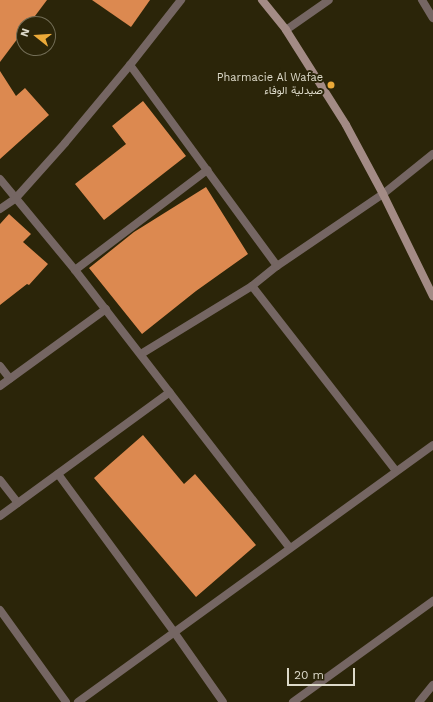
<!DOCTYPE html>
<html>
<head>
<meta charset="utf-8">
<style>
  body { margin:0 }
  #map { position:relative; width:433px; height:702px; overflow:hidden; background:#2b2509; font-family:"Work Sans",Vazirmatn,sans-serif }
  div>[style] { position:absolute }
  .building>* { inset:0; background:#dc8950 }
  .street>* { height:8px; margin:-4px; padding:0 4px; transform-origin:4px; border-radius:4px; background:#756663 }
  .secondary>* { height:8px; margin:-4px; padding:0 4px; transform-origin:4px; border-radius:4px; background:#a38b85 }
  .dots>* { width:11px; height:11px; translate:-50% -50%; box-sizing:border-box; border:2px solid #2b2509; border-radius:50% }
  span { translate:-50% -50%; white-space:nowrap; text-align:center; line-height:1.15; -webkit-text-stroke:4px #2b2509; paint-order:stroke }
  .poi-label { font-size:11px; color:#dddaca }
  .right { translate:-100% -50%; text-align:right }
  .north { position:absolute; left:16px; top:16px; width:40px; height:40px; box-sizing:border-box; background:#2b2509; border:1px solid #726d56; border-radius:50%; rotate:287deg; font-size:11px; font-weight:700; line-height:16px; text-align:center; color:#dddaca }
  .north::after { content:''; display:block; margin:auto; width:14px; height:18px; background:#ebaa39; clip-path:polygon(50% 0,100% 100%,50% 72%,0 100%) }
  .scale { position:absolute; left:287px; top:668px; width:68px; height:18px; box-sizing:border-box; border:2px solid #dddaca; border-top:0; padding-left:5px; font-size:12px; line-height:14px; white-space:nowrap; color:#dddaca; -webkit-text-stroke:3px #2b2509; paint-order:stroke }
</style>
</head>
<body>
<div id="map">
  <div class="building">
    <div style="clip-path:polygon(0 0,47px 0,29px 24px,24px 24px,24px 30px,0 62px)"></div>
    <div style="clip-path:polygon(92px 0,150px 0,131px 27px)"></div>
    <div style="clip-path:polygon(0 71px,16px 96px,25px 88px,49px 115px,0 159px)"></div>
    <div style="clip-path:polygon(143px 101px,186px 156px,104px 220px,75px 184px,126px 144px,112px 126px)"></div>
    <div style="clip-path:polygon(206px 187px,248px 254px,196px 291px,142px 334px,89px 268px,134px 232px)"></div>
    <div style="clip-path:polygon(9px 214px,31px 234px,23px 242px,48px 264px,29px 285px,27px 284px,0 305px,0 224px)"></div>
    <div style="clip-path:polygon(143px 435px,184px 484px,195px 474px,256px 545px,196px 597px,94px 478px)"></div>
  </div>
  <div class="street">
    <div style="left:422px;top:0;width:21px;rotate:59deg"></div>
    <div style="left:286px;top:30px;width:52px;rotate:-34.9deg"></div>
    <div style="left:130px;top:65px;width:249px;rotate:53.8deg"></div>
    <div style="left:0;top:179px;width:118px;rotate:50.5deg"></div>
    <div style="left:75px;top:270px;width:351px;rotate:52.3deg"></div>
    <div style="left:0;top:209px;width:18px;rotate:-34deg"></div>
    <div style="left:15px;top:199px;width:75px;rotate:-48.2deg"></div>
    <div style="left:65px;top:143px;width:102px;rotate:-50.2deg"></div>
    <div style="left:130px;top:65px;width:83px;rotate:-51.9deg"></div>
    <div style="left:75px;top:270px;width:166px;rotate:-37.1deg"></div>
    <div style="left:252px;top:286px;width:234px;rotate:52.1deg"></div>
    <div style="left:141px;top:354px;width:130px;rotate:-31.5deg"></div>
    <div style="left:252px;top:286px;width:32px;rotate:-39deg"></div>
    <div style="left:277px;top:266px;width:128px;rotate:-34.2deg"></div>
    <div style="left:383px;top:194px;width:64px;rotate:-38.7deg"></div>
    <div style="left:0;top:366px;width:16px;rotate:52deg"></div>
    <div style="left:0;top:386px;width:131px;rotate:-36deg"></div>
    <div style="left:58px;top:474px;width:196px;rotate:53.7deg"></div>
    <div style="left:174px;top:632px;width:85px;rotate:55deg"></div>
    <div style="left:0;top:480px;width:29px;rotate:52deg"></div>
    <div style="left:0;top:516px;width:210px;rotate:-36.1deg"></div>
    <div style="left:0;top:610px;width:113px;rotate:54.3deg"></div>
    <div style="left:78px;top:702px;width:438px;rotate:-35.9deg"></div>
    <div style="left:293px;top:702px;width:173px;rotate:-35.8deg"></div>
    <div style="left:419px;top:702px;width:22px;rotate:-51deg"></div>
  </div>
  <div class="secondary">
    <div style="left:262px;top:0;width:38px;rotate:51deg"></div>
    <div style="left:286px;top:30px;width:112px;rotate:57.7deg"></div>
    <div style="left:346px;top:125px;width:78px;rotate:61.8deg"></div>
    <div style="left:383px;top:194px;width:114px;rotate:63.9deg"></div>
  </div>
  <div class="dots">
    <div style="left:331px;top:85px;background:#ebaa39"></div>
  </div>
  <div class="poi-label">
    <span class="right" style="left:323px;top:85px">Pharmacie Al Wafae<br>صيدلية الوفاء</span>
  </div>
  <div class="north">N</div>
  <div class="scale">20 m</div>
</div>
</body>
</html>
